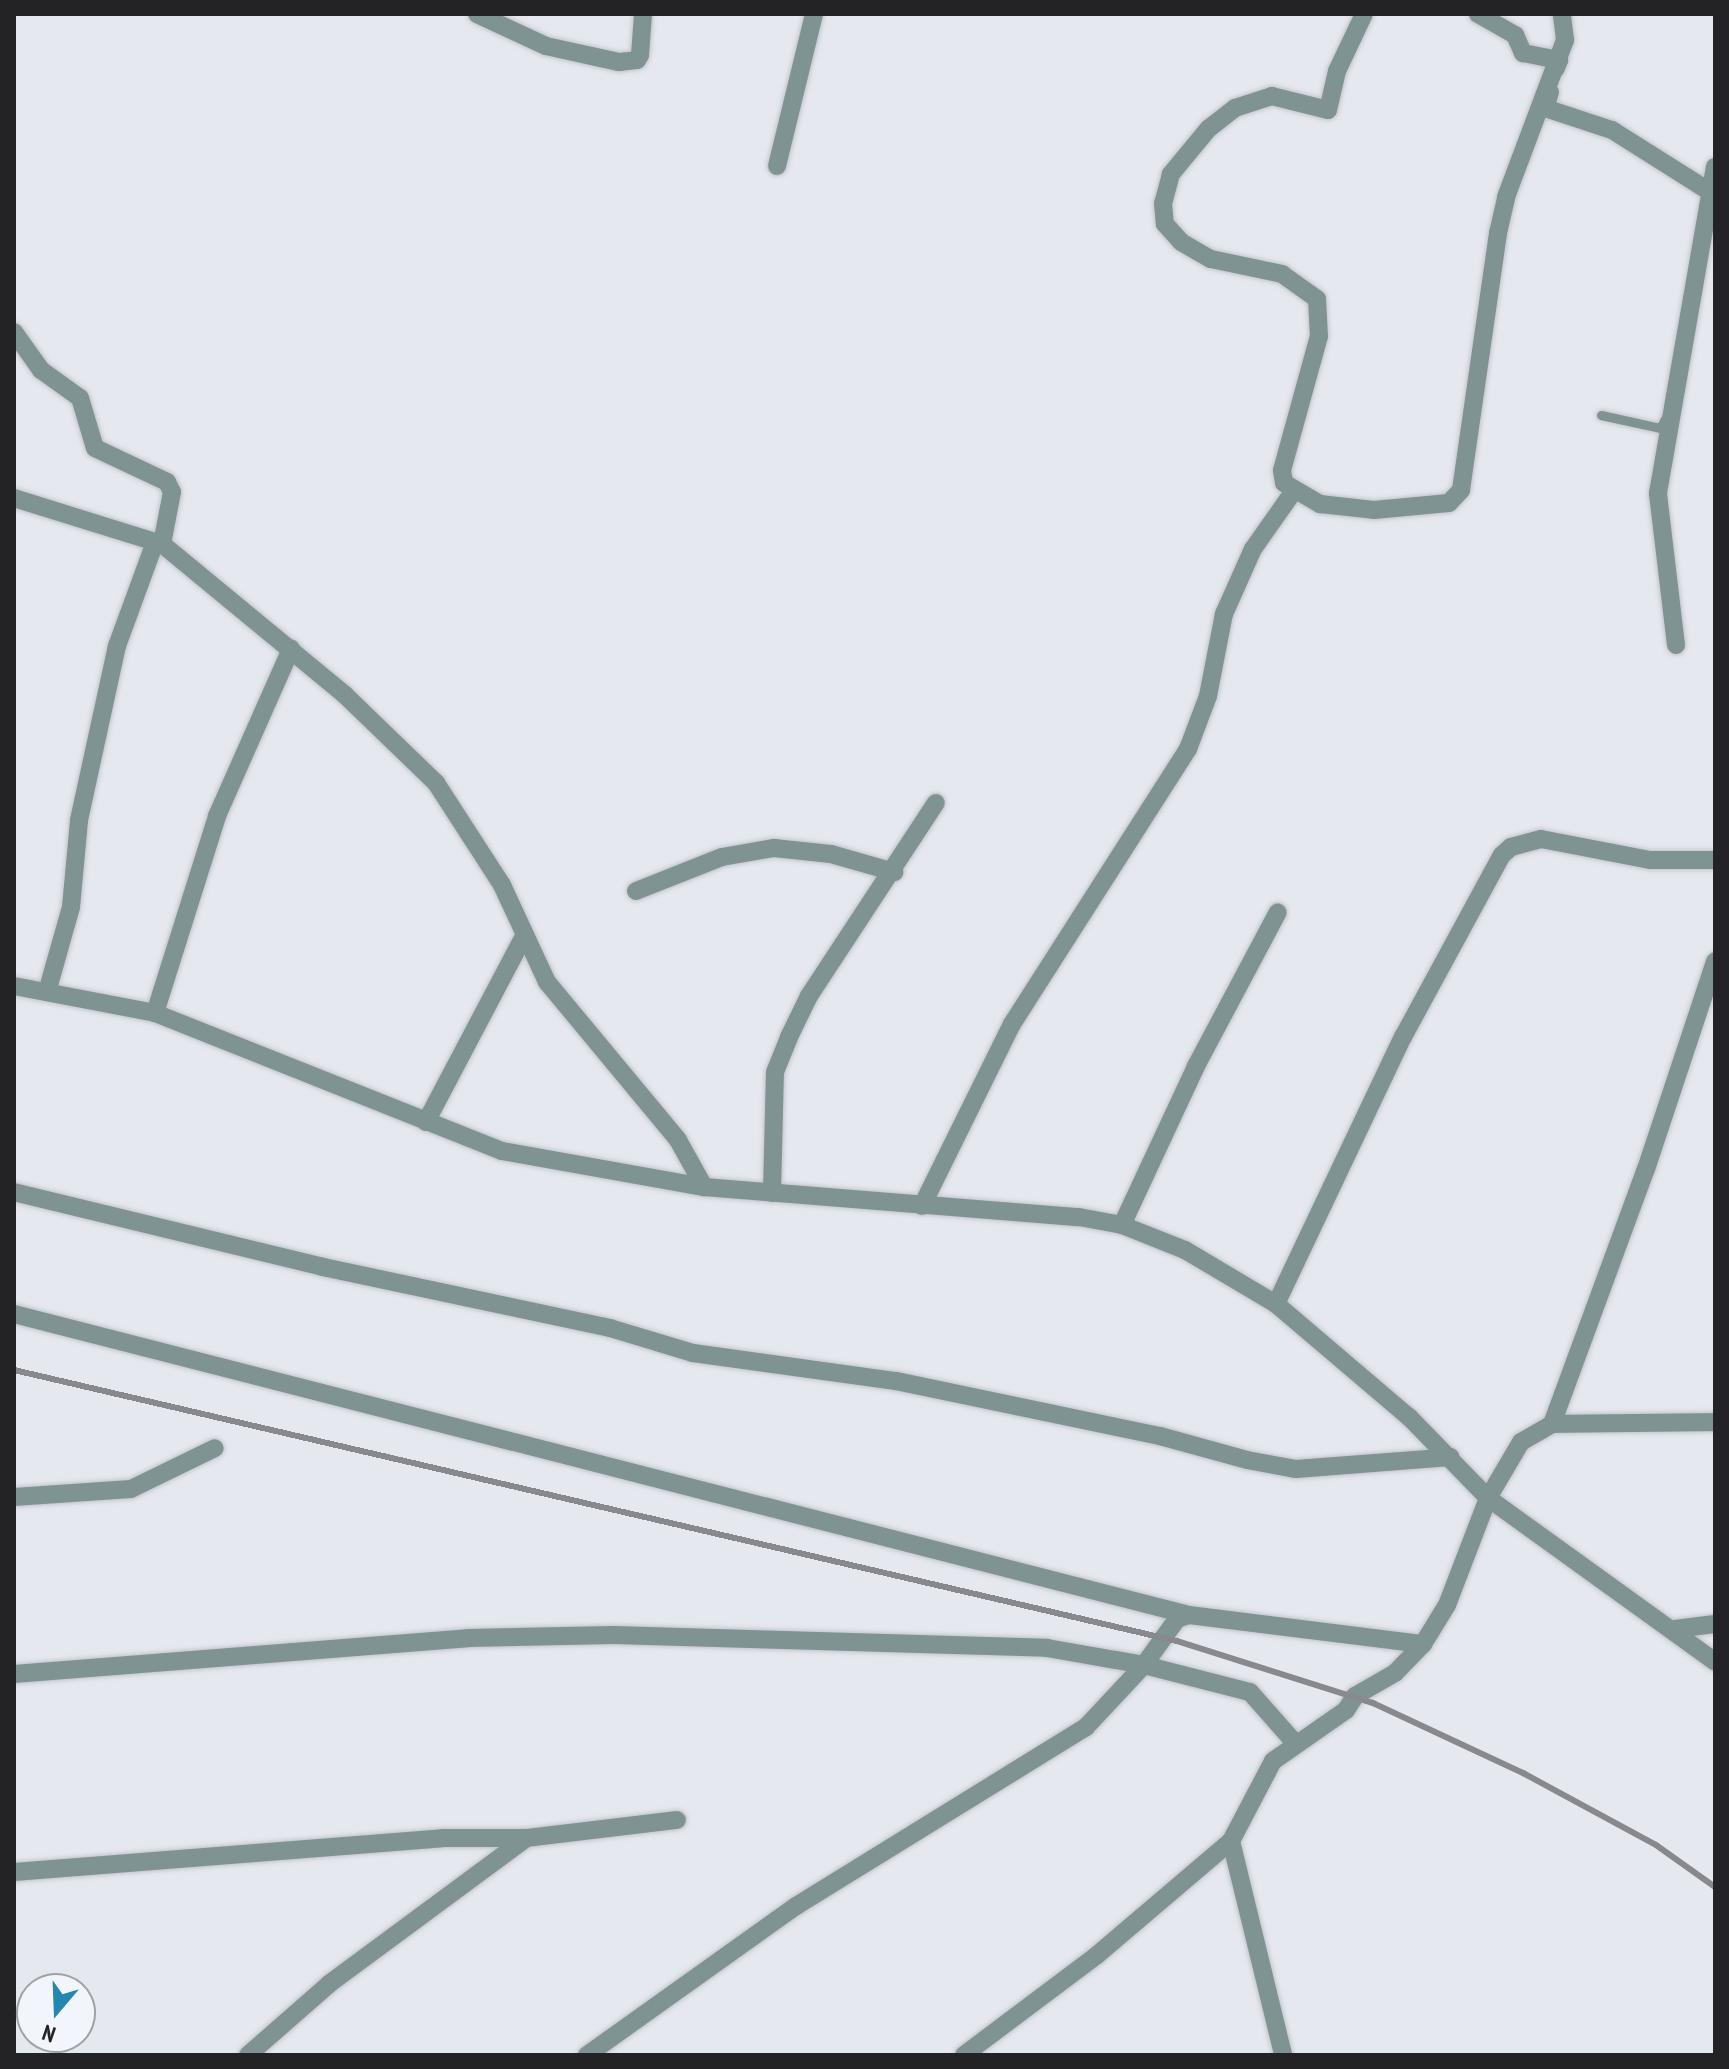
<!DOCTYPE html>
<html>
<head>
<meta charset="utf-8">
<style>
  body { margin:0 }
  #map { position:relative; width:1729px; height:2069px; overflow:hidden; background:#e6e8f0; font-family:"PT Sans Narrow",sans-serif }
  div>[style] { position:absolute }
  .roads { filter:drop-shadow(0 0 2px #c3c5cc) drop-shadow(0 0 2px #c3c5cc) }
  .lane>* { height:9px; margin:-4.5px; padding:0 4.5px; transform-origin:4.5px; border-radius:4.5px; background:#7f9392 }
  .street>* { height:18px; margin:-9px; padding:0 9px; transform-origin:9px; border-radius:9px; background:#7f9392 }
  .rail>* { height:6px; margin:-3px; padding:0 3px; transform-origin:3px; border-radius:3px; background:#88898e }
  span { translate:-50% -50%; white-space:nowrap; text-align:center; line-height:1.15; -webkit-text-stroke:8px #f3f5fd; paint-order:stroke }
  .frame { position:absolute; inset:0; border:16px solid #232326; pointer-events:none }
  .north { position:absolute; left:16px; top:1973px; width:80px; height:80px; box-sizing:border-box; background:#f3f5fd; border:2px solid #a0a1a7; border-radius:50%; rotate:199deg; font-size:22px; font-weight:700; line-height:32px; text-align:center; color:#232326 }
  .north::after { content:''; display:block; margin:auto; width:28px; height:36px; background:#2387b1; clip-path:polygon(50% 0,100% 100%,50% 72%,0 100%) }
</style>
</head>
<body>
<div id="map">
  <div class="roads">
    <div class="lane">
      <div style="left:1601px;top:415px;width:60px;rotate:12.4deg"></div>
      <div style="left:1660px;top:428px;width:13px;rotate:-61deg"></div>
    </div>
    <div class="street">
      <div style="left:477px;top:14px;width:76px;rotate:24.9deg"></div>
      <div style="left:546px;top:46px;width:75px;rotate:12.4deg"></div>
      <div style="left:619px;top:62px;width:18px;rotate:-6deg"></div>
      <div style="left:637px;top:60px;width:6px;rotate:-59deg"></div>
      <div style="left:640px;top:55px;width:41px;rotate:-85.8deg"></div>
      <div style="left:1364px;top:14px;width:63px;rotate:115.3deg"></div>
      <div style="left:1337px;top:71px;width:40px;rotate:103deg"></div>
      <div style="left:1328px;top:110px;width:58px;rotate:-166deg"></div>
      <div style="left:1272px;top:96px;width:39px;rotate:162deg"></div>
      <div style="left:1235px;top:108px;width:33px;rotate:142deg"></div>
      <div style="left:1209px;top:128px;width:60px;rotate:129.6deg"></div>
      <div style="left:1171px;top:174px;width:30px;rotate:105deg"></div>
      <div style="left:1163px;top:203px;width:21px;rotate:85deg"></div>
      <div style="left:1165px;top:224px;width:24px;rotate:48deg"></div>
      <div style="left:1181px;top:242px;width:34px;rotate:30deg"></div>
      <div style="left:1211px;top:259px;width:73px;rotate:11.9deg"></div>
      <div style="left:1282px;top:274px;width:43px;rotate:35.5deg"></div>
      <div style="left:1317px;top:299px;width:37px;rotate:87deg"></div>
      <div style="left:1319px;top:336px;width:139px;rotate:105.4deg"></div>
      <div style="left:1282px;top:470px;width:13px;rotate:81deg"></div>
      <div style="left:1284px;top:483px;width:42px;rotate:30.3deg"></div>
      <div style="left:1320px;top:504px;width:54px;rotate:6.3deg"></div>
      <div style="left:1374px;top:510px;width:75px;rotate:-5.3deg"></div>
      <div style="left:1449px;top:503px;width:18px;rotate:-47deg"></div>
      <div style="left:1461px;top:490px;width:260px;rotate:-81.8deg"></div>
      <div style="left:1498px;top:233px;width:37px;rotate:-77deg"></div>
      <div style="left:1506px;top:197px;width:168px;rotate:-69.4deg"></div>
      <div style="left:1565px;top:40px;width:26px;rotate:-97deg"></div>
      <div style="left:1478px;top:14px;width:43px;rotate:29.6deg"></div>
      <div style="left:1515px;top:35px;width:20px;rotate:66deg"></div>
      <div style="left:1523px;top:53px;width:37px;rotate:11deg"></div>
      <div style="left:1559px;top:60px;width:9px;rotate:111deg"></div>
      <div style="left:1550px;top:92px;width:17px;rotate:107deg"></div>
      <div style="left:1545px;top:108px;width:71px;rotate:18.2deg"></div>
      <div style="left:1612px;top:130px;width:115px;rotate:32.2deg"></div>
      <div style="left:777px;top:166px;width:156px;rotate:-76.3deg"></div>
      <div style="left:14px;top:332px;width:47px;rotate:54.6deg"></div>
      <div style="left:41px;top:370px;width:48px;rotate:35.7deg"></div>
      <div style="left:80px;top:398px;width:52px;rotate:73.3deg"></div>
      <div style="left:95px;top:448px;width:80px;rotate:25.3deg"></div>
      <div style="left:167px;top:482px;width:11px;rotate:63deg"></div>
      <div style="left:172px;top:492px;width:53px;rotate:100.9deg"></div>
      <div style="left:162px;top:544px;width:237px;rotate:39.5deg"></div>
      <div style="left:345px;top:695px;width:127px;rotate:44deg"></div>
      <div style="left:436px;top:783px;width:121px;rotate:57.1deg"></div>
      <div style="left:502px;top:885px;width:107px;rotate:65.1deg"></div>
      <div style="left:547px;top:982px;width:205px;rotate:50.3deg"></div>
      <div style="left:678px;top:1140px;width:54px;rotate:61deg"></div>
      <div style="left:14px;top:498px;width:155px;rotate:17.3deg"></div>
      <div style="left:1676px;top:645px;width:153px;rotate:-96.8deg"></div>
      <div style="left:1658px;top:493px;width:331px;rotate:-80.1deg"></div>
      <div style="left:636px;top:891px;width:92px;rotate:-21.6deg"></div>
      <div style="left:722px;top:857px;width:53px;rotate:-9.8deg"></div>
      <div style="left:774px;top:848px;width:57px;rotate:6deg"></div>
      <div style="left:831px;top:854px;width:66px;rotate:15.9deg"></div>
      <div style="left:14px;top:986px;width:144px;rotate:10.8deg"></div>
      <div style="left:155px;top:1013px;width:373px;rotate:21.7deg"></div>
      <div style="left:502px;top:1151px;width:205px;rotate:10.1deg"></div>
      <div style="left:704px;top:1187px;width:376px;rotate:4.6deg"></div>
      <div style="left:1079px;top:1217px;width:44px;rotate:10.5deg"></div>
      <div style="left:1122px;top:1225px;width:68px;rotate:21.6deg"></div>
      <div style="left:1185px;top:1250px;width:106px;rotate:30.7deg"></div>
      <div style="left:1276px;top:1304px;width:175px;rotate:40.4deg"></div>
      <div style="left:1409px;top:1417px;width:113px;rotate:45.7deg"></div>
      <div style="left:1488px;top:1498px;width:280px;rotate:35.8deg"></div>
      <div style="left:47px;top:992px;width:88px;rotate:-74.2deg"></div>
      <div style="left:71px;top:907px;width:87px;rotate:-84.7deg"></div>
      <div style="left:79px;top:820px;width:178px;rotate:-77.7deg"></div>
      <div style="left:117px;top:646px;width:111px;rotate:-69.9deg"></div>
      <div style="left:155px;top:1013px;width:207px;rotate:-72.5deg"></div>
      <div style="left:217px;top:816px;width:183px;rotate:-66.1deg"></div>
      <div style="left:426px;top:1122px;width:208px;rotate:-62.2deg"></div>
      <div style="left:14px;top:1192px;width:318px;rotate:13.6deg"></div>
      <div style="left:323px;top:1267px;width:293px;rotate:12deg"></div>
      <div style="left:610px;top:1328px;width:87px;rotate:16.8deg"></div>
      <div style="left:693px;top:1353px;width:205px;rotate:7.9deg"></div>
      <div style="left:896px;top:1381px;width:270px;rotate:11.8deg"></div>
      <div style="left:1160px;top:1436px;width:90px;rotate:15.4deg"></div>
      <div style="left:1247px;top:1460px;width:50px;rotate:10.4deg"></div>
      <div style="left:1296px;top:1469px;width:155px;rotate:-4.4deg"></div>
      <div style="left:772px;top:1193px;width:121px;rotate:-88.6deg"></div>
      <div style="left:775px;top:1072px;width:38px;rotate:-68deg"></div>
      <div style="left:789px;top:1037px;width:46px;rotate:-64deg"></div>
      <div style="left:809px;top:996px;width:231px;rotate:-56.7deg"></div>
      <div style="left:922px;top:1206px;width:203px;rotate:-63.7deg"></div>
      <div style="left:1012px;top:1024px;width:326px;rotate:-57.4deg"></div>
      <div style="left:1188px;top:749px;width:57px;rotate:-69.3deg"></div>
      <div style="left:1208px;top:696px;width:84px;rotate:-79deg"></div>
      <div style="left:1224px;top:614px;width:71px;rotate:-66deg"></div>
      <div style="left:1253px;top:549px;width:70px;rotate:-54.9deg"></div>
      <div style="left:1122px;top:1225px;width:175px;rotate:-65deg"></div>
      <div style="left:1196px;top:1066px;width:174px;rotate:-62deg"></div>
      <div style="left:1276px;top:1304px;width:296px;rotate:-64.6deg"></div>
      <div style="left:1403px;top:1037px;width:207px;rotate:-61.5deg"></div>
      <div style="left:1502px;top:855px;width:12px;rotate:-42deg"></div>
      <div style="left:1511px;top:847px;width:31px;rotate:-15deg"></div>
      <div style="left:1541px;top:839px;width:111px;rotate:10.9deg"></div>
      <div style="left:1650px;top:860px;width:65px"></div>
      <div style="left:14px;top:1314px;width:1213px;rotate:14.37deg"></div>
      <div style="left:1189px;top:1615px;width:236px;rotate:7.1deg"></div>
      <div style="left:1552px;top:1424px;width:272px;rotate:-69.8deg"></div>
      <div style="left:1646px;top:1169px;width:219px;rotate:-71.6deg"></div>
      <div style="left:14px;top:1497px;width:117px;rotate:-3.9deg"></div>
      <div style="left:131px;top:1489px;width:93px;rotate:-26deg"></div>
      <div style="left:1189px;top:1615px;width:13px;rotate:162deg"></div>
      <div style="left:1177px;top:1619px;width:57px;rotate:125.7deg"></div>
      <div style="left:1144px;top:1665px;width:109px;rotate:14.3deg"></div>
      <div style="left:1250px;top:1692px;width:69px;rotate:48.5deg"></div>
      <div style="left:1675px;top:1629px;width:40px;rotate:-7.1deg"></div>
      <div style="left:14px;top:1674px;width:455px;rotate:-4.5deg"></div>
      <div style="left:468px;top:1638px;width:146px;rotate:-1.2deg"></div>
      <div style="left:614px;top:1635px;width:433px;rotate:1.7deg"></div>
      <div style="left:1047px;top:1648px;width:98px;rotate:9.9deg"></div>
      <div style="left:1144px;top:1665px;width:85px;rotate:133.1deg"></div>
      <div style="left:1086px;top:1727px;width:341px;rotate:148.3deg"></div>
      <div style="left:796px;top:1906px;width:257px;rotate:144.5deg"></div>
      <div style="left:1231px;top:1841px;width:220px;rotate:76.3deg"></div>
      <div style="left:14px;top:1872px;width:430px;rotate:-4.5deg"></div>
      <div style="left:443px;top:1838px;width:83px"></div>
      <div style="left:248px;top:2055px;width:108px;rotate:-41.2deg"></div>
      <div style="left:329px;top:1984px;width:245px;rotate:-36.5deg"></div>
      <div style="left:526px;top:1838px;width:152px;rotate:-6.8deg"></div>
      <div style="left:964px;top:2055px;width:166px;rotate:-36.9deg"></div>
      <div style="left:1097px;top:1955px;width:176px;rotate:-40.4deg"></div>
      <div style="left:1231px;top:1841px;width:90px;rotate:-62.3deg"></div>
      <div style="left:1273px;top:1761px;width:89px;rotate:-34.9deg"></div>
      <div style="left:1346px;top:1710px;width:17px;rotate:-57deg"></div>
      <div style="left:1355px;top:1696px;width:46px;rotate:-29.9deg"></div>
      <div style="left:1395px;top:1673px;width:40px;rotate:-46deg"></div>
      <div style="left:1423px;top:1644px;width:46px;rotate:-58.4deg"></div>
      <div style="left:1447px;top:1605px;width:115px;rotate:-69deg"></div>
      <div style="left:1488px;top:1498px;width:65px;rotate:-59.5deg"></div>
      <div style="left:1521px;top:1442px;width:36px;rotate:-30deg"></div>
      <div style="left:1552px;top:1424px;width:163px;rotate:-0.7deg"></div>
    </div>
  </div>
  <div class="rail">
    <div style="left:14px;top:1370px;width:1194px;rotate:13.12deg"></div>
    <div style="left:1177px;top:1641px;width:206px;rotate:17.6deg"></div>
    <div style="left:1373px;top:1703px;width:166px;rotate:25deg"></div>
    <div style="left:1523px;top:1773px;width:151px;rotate:28.4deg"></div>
    <div style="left:1656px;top:1845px;width:72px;rotate:35.4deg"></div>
  </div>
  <div class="frame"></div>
  <div class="north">N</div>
</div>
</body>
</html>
